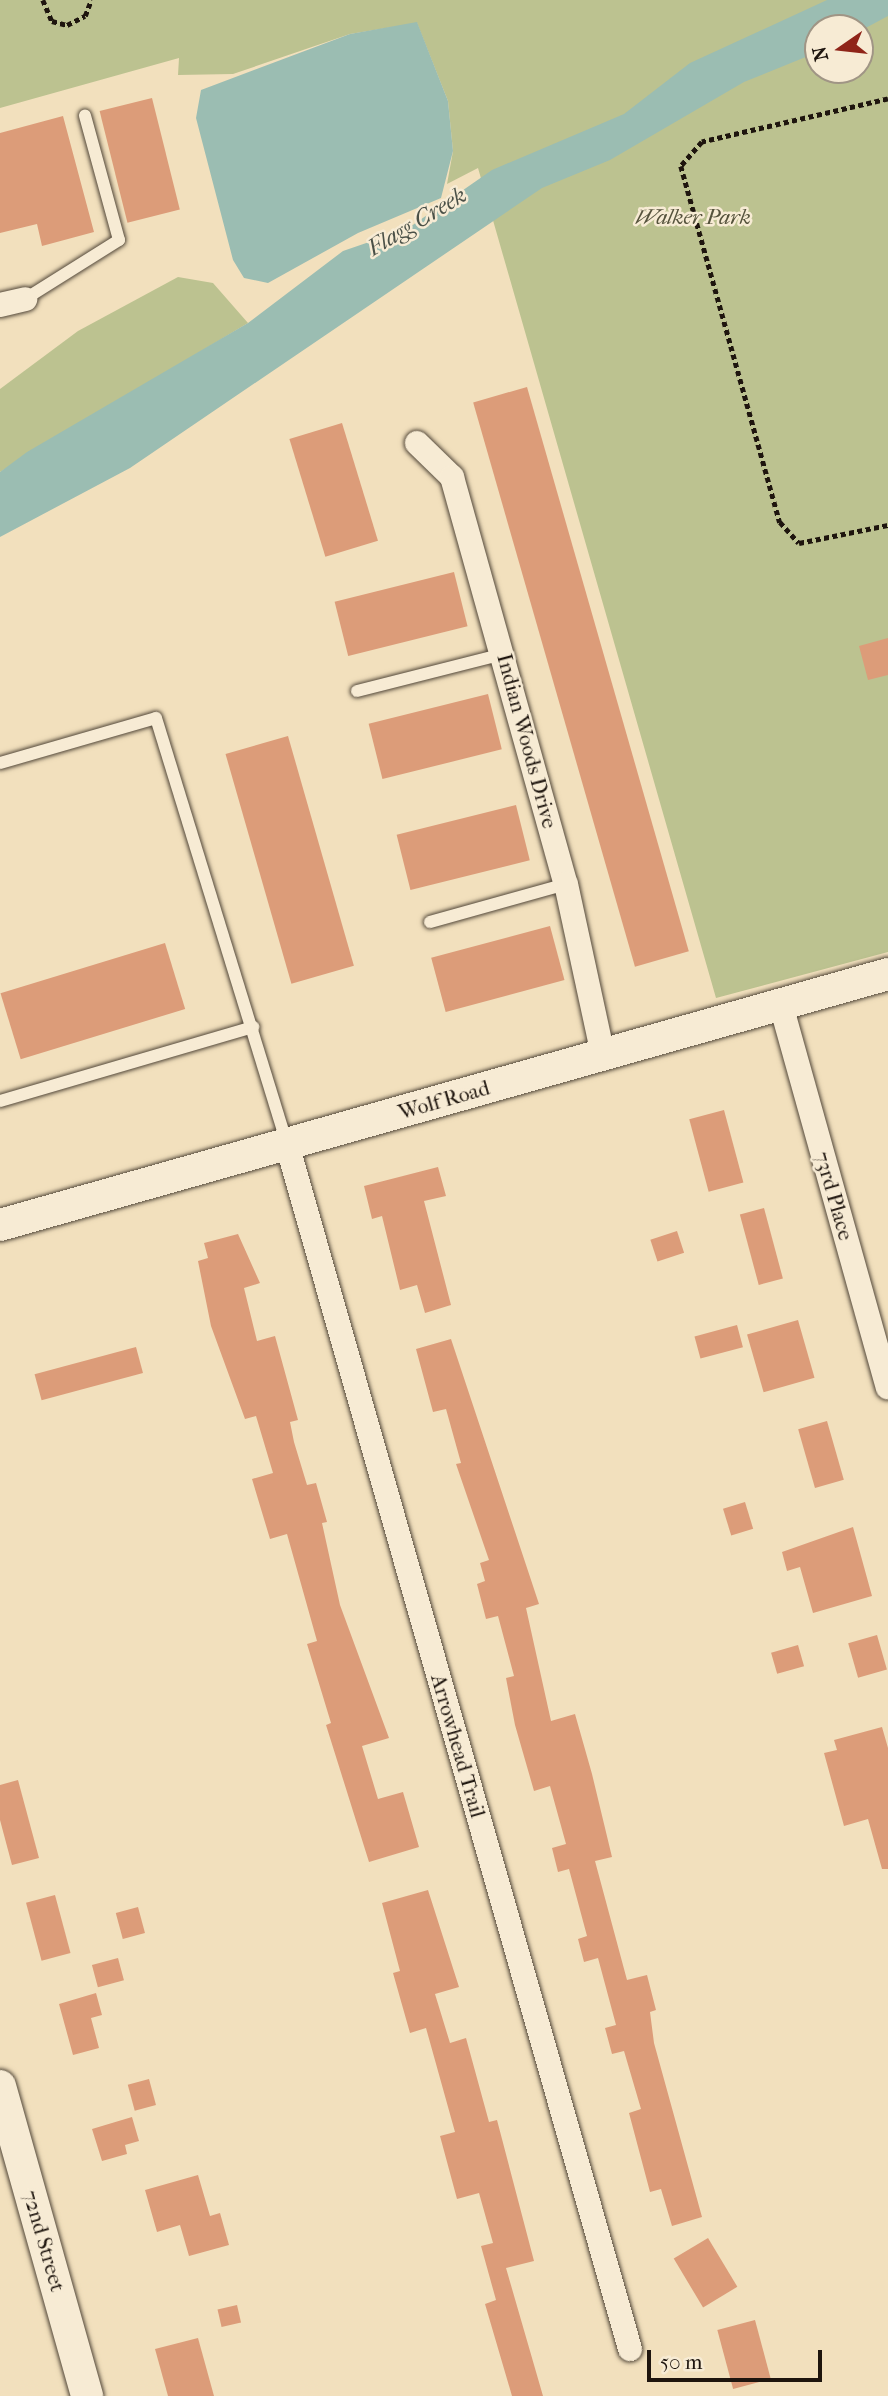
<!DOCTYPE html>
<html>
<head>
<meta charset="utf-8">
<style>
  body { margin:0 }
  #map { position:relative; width:888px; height:2396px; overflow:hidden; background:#f2e0bd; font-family:"IM FELL French Canon",serif }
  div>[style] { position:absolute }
  .green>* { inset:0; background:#bcc290 }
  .water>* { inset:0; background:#9bbdb2 }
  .building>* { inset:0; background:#dc9c79; transform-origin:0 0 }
  .path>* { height:4.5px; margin-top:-2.25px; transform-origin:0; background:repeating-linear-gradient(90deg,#1e150e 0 5px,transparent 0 8.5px) }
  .roads { filter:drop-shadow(0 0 2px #53483a) drop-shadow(0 0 2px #53483a) }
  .service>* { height:12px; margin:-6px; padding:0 6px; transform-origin:6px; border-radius:6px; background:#f7ebd4 }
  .minor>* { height:24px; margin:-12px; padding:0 12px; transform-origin:12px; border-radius:12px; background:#f7ebd4 }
  .tertiary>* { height:32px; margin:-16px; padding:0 16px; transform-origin:16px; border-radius:16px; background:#f7ebd4 }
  span { translate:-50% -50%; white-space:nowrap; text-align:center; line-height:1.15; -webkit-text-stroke:5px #f7ebd4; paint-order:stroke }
  .park-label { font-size:21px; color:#55523c; font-style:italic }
  .street-label { font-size:21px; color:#1e150e }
  .water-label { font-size:23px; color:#4a5047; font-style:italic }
  .north { position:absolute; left:804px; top:14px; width:70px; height:70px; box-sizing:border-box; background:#f7ebd4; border:2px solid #a09585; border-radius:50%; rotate:256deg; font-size:19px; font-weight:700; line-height:28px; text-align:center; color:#1e150e }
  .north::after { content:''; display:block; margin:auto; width:24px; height:32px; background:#8f2418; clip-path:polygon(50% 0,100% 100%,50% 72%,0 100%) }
  .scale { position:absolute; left:647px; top:2350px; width:175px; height:32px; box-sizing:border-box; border:4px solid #1e150e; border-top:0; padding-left:9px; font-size:21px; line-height:24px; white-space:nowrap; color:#1e150e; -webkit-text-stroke:5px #f7ebd4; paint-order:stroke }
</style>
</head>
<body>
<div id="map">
  <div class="green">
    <div style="clip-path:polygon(evenodd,0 0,888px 0,888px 952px,716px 998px,478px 168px,447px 184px,453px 151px,448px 101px,417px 23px,350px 34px,233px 74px,178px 75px,179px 58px,0 108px,0 0,818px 28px,860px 28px,860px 70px,818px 70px,818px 28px)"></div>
    <div style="clip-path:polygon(178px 277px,213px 283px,248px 323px,0 472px,0 389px,78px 331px)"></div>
  </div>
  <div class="water">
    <div style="clip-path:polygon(827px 0,888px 0,888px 16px,860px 31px,818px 28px,818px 52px,744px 82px,610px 160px,542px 188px,130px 468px,0 537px,0 472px,27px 452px,248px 323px,343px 251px,407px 229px,492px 170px,624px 114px,690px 63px)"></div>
    <div style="clip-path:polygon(417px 22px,448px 101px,453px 151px,441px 198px,358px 233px,268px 283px,244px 278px,233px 260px,196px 118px,201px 90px,350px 34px)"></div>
  </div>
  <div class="building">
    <div style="left:152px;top:98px;width:115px;height:54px;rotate:76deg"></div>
    <div style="clip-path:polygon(63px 116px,94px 232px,42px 246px,37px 224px,0 233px,0 133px)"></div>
    <div style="left:527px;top:387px;width:587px;height:56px;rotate:74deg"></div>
    <div style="left:342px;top:423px;width:123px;height:55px;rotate:73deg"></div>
    <div style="left:454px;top:572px;width:56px;height:123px;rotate:76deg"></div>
    <div style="clip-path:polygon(888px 638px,888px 675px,868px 680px,859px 646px)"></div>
    <div style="left:488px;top:694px;width:57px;height:123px;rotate:76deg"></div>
    <div style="left:288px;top:736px;width:239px;height:65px;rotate:74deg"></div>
    <div style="left:516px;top:805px;width:57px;height:123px;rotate:76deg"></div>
    <div style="left:550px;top:926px;width:56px;height:123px;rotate:75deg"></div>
    <div style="left:165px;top:943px;width:69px;height:172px;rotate:73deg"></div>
    <div style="left:724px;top:1110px;width:75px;height:36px;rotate:75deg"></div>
    <div style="clip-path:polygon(438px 1167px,446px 1196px,424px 1201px,451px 1305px,425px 1313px,417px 1285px,400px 1290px,382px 1216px,372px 1219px,364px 1186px)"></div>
    <div style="left:764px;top:1208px;width:73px;height:25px;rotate:75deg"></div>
    <div style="left:677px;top:1231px;width:23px;height:28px;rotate:72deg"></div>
    <div style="clip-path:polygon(238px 1234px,260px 1283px,244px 1288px,257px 1341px,275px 1336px,298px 1420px,290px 1422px,294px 1442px,307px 1485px,316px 1483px,327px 1522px,322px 1523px,340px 1605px,389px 1738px,362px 1746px,378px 1799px,403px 1792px,419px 1847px,369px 1862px,326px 1725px,331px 1723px,307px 1644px,317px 1641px,287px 1534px,270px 1539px,252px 1479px,273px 1473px,256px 1416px,245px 1419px,211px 1326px,198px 1261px,208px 1258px,204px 1243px)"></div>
    <div style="left:798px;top:1320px;width:60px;height:53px;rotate:74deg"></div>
    <div style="left:737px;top:1325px;width:23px;height:44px;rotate:75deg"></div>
    <div style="clip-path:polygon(451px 1339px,539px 1604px,526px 1608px,551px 1721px,575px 1714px,592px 1774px,612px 1857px,595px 1861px,627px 1980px,647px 1975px,656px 2010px,650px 2012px,654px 2043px,702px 2217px,672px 2226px,661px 2189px,650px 2192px,629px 2113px,641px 2109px,624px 2051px,612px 2054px,605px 2028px,616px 2025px,598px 1958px,584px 1962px,578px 1939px,587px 1936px,569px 1869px,558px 1872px,552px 1848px,566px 1844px,550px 1786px,534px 1791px,515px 1725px,506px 1678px,514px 1676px,498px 1616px,486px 1619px,477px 1584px,485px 1581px,480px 1563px,489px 1560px,456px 1464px,461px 1463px,446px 1409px,433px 1412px,416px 1349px)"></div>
    <div style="left:136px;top:1347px;width:27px;height:105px;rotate:75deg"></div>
    <div style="left:827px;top:1421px;width:61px;height:30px;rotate:74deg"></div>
    <div style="left:745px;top:1502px;width:28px;height:23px;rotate:73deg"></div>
    <div style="clip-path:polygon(853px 1527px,872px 1596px,813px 1613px,800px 1567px,787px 1571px,782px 1552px)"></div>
    <div style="left:877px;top:1635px;width:36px;height:30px;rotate:74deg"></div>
    <div style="left:798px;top:1645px;width:22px;height:28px;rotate:74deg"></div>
    <div style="clip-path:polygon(882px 1727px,888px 1748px,888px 1869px,882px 1869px,868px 1819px,844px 1826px,824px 1753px,837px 1750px,834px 1740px)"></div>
    <div style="clip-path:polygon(18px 1780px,39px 1858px,12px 1865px,0 1820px,0 1785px)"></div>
    <div style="clip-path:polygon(428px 1890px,459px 1987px,435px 1994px,450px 2043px,466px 2038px,489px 2122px,497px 2120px,534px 2261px,506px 2268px,543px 2396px,512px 2396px,485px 2304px,496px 2300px,481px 2246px,493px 2243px,479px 2193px,457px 2199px,440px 2136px,455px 2132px,426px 2028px,410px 2033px,393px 1973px,400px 1971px,382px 1903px)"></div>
    <div style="left:55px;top:1895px;width:60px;height:30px;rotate:75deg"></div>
    <div style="left:138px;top:1907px;width:27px;height:23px;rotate:75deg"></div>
    <div style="left:118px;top:1958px;width:23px;height:27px;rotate:75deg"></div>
    <div style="clip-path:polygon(96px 1993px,102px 2015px,91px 2018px,99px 2048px,73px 2055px,59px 2004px)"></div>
    <div style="left:149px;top:2079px;width:27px;height:22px;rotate:75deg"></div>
    <div style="clip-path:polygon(132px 2117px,139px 2141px,125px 2145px,127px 2154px,102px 2161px,92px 2129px)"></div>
    <div style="clip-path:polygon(198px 2175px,210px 2216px,220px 2213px,229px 2245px,189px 2256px,180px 2225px,157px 2232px,145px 2190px)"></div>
    <div style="left:708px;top:2238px;width:57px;height:40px;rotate:59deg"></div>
    <div style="left:237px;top:2305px;width:18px;height:20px;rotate:77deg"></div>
    <div style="left:755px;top:2320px;width:61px;height:39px;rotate:75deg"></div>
    <div style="clip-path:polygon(198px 2338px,214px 2396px,168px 2396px,155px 2349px)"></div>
  </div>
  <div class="path">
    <div style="left:43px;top:0;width:23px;rotate:67deg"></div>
    <div style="left:52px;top:21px;width:16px;rotate:15deg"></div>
    <div style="left:67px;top:25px;width:20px;rotate:-27deg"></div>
    <div style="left:85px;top:16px;width:17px;rotate:-69deg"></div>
    <div style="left:888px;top:99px;width:191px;rotate:167deg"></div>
    <div style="left:702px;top:142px;width:32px;rotate:131deg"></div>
    <div style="left:681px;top:166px;width:370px;rotate:74.5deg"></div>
    <div style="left:780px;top:522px;width:28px;rotate:48deg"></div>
    <div style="left:799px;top:543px;width:91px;rotate:-11.4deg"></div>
  </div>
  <div class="roads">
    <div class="service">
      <div style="left:25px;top:299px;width:111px;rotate:-32.1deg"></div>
      <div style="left:119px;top:240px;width:129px;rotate:-105.3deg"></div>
      <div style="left:357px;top:691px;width:151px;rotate:-14.2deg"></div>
      <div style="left:0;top:763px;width:162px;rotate:-16.1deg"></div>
      <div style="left:156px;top:718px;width:446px;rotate:72.9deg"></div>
      <div style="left:430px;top:922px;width:141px;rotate:-15.6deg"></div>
      <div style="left:0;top:1101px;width:264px;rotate:-16.3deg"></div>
    </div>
    <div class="minor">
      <div style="left:0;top:305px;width:26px;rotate:-13deg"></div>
      <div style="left:417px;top:443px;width:49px;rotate:44.2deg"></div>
      <div style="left:452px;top:477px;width:423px;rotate:74.4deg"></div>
      <div style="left:566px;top:884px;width:175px;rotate:77.8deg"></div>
      <div style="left:781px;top:1005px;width:397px;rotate:74.4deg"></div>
      <div style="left:287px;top:1144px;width:1253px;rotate:74.11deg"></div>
    </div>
    <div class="tertiary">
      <div style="left:0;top:1225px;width:923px;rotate:-15.78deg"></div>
      <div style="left:0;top:2086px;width:322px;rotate:74.3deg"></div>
    </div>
  </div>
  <div class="park-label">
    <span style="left:693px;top:217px">Walker Park</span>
  </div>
  <div class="street-label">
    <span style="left:527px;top:741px;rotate:75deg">Indian Woods Drive</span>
    <span style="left:444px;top:1100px;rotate:-16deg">Wolf Road</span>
    <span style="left:834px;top:1196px;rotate:74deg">73rd Place</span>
    <span style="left:458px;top:1746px;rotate:74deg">Arrowhead Trail</span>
    <span style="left:44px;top:2241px;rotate:74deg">72nd Street</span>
  </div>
  <div class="water-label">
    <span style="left:417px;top:222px;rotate:-31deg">Flagg Creek</span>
  </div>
  <div class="north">N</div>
  <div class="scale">50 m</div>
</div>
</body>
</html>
